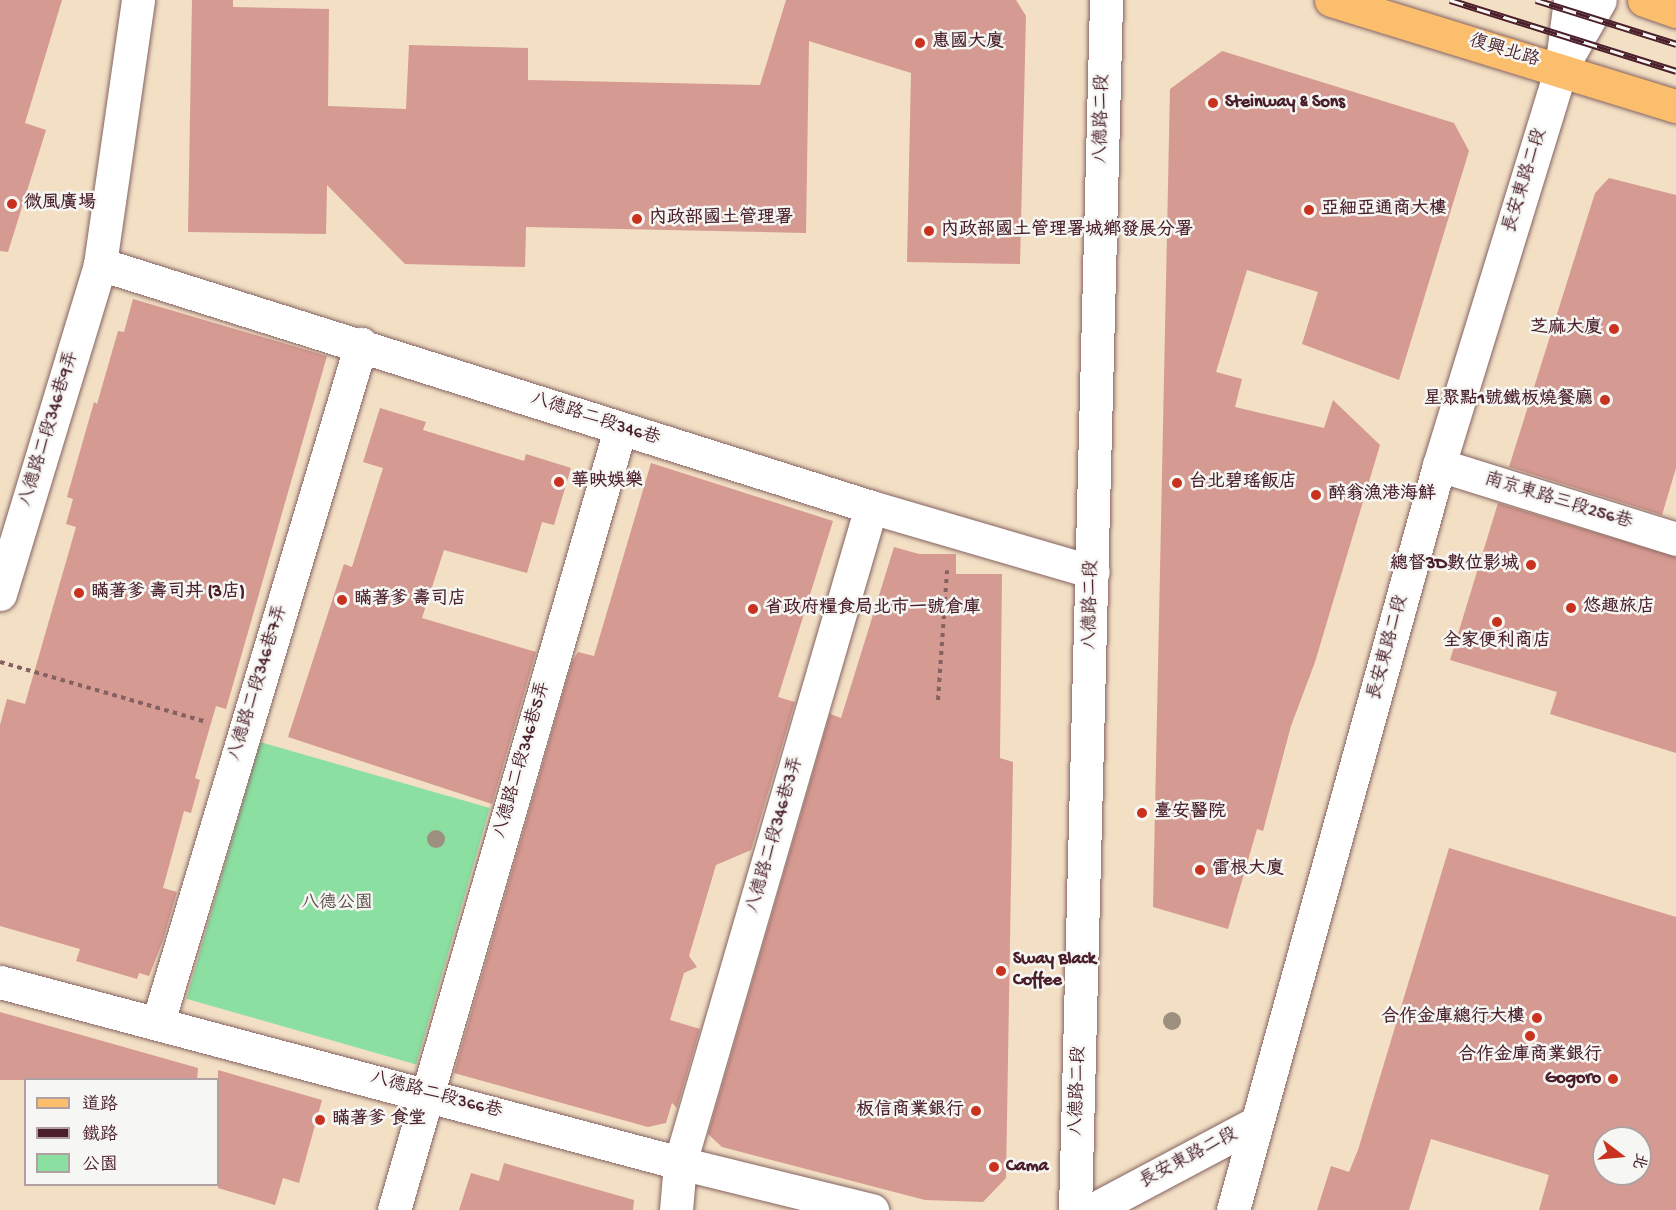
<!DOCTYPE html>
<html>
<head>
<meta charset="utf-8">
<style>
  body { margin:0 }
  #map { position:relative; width:1676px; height:1210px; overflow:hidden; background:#f2dfc4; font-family:"Gochi Hand","LXGW WenKai TC",sans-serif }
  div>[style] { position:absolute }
  .green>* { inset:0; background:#8bdfa1; transform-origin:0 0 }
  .building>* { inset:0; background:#d59a91 }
  .path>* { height:4px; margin-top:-2px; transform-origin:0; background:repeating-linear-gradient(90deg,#856261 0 4.5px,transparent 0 9px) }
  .roads { filter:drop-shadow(0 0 2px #856261) drop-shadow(0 0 2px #856261) }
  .minor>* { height:33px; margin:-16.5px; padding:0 16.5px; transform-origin:16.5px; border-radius:16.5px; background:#fff }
  .major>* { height:33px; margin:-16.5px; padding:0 16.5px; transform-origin:16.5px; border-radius:16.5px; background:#fabe6d }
  .rail>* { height:7px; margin-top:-3.5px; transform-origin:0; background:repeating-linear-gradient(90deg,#f6f6f2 0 14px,#4a1f2b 0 28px); box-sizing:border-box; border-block:2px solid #4a1f2b }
  .trees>* { width:18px; height:18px; margin:-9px; border-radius:50%; background:#9e9080 }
  .dots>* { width:16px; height:16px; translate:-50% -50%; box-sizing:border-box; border:3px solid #f6f6f2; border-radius:50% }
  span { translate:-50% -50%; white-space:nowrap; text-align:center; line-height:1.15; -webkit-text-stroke:5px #f6f6f2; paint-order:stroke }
  .poi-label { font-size:18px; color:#4a1f2b; font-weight:700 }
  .left { translate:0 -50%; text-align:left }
  .right { translate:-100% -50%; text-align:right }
  .street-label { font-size:18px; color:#4a1f2b }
  .park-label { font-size:18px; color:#5a4f48 }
  .legend { position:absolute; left:24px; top:1078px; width:195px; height:108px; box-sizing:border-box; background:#f6f6f2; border:2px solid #b1a0a2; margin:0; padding:8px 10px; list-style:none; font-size:18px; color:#4a1f2b }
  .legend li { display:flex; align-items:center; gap:12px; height:30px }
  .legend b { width:30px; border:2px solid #b1a0a2 }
  .north { position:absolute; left:1592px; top:1126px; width:60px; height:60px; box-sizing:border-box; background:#f6f6f2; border:2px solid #b1a0a2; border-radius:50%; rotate:106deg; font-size:16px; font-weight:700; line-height:24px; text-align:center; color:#4a1f2b }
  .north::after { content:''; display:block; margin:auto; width:21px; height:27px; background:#c8321e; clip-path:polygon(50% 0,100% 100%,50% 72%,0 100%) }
</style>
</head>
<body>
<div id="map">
  <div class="green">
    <div style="left:260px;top:742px;width:239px;height:267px;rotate:16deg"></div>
  </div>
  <div class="building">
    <div style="clip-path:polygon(0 0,62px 0,25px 123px,46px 130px,8px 252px,0 251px)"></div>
    <div style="clip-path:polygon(192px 0,233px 0,233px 7px,329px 9px,328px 106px,406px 109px,409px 45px,528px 48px,528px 80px,760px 85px,786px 0,1016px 0,1026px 16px,1020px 264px,907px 262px,911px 73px,809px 41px,806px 233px,526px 227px,525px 267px,405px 264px,327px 185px,326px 234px,188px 232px)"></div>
    <div style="clip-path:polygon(1222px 51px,1454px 123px,1469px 151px,1399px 380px,1302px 344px,1318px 292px,1247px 270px,1216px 372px,1242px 379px,1235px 407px,1324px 428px,1333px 400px,1380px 445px,1315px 662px,1291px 726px,1263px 831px,1257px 829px,1228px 929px,1153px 907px,1170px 89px)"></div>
    <div style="clip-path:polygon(1609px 178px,1676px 195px,1676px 468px,1662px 515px,1509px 467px,1595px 193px)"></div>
    <div style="clip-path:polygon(133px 299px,327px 356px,226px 709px,216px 706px,195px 778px,200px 780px,191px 813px,184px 811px,163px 888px,177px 892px,163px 940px,149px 976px,139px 973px,137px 979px,76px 961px,80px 949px,0 926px,0 725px,7px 699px,25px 704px,76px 527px,66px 524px,73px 499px,67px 497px,94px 402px,97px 404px,118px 331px,124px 332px)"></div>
    <div style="clip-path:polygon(380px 408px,426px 422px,423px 430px,524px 461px,526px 454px,571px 468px,554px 525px,542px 522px,527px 573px,444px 550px,422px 618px,536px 652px,492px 804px,288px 737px,344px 564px,352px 567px,383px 468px,363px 462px)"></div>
    <div style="clip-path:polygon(651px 463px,833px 521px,778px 697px,795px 702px,751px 850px,716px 865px,689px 956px,697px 967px,684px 973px,670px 1020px,700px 1029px,677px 1108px,672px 1103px,666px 1123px,648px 1127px,454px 1073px,572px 662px,578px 652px,594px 656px)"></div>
    <div style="clip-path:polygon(1498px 503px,1676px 557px,1676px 753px,1550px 714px,1557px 692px,1450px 660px)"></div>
    <div style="clip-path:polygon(894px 547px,919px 554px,956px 554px,956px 574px,1002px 574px,1000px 758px,1013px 762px,1006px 1178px,983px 1202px,925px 1200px,722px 1147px,708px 1134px,830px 714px,841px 718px)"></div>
    <div style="clip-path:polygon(evenodd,1449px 848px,1676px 917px,1676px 1210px,1539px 1210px,1549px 1175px,1431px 1139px,1409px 1210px,1317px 1210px,1331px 1166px,1349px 1172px,1358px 1150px,1449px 848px,1604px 1138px,1640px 1138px,1640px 1174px,1604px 1174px,1604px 1138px)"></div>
    <div style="clip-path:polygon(0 1012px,198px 1068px,197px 1080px,0 1080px)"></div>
    <div style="clip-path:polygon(218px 1070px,322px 1100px,299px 1183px,283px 1178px,275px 1205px,218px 1188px)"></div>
    <div style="clip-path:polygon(504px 1163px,634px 1200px,633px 1210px,459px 1210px,471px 1173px,499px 1181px)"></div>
  </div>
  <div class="path">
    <div style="left:0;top:662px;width:215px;rotate:16.2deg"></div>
    <div style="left:938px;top:700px;width:130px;rotate:-86deg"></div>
  </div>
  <div class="roads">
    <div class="minor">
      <div style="left:1568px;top:56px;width:64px;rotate:-60.3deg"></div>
      <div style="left:100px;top:264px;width:808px;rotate:17.49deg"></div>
      <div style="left:871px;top:507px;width:231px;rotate:16.3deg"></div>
      <div style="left:1439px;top:465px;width:248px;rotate:17.3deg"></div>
      <div style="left:0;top:594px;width:345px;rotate:-73.1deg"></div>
      <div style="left:100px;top:264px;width:267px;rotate:-81.8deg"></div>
      <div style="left:0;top:982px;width:704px;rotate:14.91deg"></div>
      <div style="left:680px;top:1163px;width:198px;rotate:13.8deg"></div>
      <div style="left:158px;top:1022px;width:708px;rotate:-73.33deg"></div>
      <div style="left:394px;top:1210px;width:813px;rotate:-73.86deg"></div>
      <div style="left:676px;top:1210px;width:47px;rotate:-85.1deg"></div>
      <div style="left:680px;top:1163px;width:683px;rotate:-73.77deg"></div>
      <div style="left:1075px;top:1210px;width:1210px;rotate:-88.53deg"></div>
      <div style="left:1092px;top:1210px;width:183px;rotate:-28deg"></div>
      <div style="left:1233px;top:1210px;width:773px;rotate:-74.54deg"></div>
      <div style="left:1439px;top:465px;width:414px;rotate:-72.9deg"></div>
      <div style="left:1561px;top:69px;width:70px;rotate:-82.6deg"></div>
    </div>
    <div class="major">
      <div style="left:1331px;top:0;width:361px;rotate:17.1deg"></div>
      <div style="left:1644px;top:0;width:34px;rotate:19deg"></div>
    </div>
  </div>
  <div class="rail">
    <div style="left:1450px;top:0;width:237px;rotate:17.4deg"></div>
    <div style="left:1536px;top:0;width:147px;rotate:17.4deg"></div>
  </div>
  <div class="trees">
    <div style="left:436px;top:839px"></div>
    <div style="left:1172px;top:1021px"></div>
  </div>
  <div class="dots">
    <div style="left:920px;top:43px;background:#c8321e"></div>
    <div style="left:1213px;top:103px;background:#c8321e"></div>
    <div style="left:12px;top:204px;background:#c8321e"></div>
    <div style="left:1309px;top:210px;background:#c8321e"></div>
    <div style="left:637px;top:219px;background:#c8321e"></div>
    <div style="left:929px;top:231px;background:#c8321e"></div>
    <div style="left:1614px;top:329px;background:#c8321e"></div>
    <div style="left:1605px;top:400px;background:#c8321e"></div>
    <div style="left:559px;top:482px;background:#c8321e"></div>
    <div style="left:1177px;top:483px;background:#c8321e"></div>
    <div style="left:1316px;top:495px;background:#c8321e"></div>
    <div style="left:1531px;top:565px;background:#c8321e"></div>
    <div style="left:79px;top:593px;background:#c8321e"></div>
    <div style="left:342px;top:600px;background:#c8321e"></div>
    <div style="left:1571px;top:608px;background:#c8321e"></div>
    <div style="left:753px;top:609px;background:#c8321e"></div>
    <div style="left:1497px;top:622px;background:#c8321e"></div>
    <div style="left:1142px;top:813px;background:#c8321e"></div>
    <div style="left:1200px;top:870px;background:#c8321e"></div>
    <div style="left:1001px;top:971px;background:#c8321e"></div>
    <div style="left:1537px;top:1018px;background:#c8321e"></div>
    <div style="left:1530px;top:1036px;background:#c8321e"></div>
    <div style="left:1613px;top:1079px;background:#c8321e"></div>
    <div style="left:976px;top:1111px;background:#c8321e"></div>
    <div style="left:320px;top:1120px;background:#c8321e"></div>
    <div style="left:994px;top:1167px;background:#c8321e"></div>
  </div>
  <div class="poi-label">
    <span class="left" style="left:932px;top:43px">惠國大廈</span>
    <span class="left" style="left:1225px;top:103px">Steinway &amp; Sons</span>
    <span class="left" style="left:24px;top:204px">微風廣場</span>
    <span class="left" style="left:1321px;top:210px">亞細亞通商大樓</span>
    <span class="left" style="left:649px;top:219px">內政部國土管理署</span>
    <span class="left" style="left:941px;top:231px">內政部國土管理署城鄉發展分署</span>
    <span class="right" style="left:1602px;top:329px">芝麻大廈</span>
    <span class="right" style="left:1593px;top:400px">星聚點1號鐵板燒餐廳</span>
    <span class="left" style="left:571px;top:482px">華映娛樂</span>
    <span class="left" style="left:1189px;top:483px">台北碧瑤飯店</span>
    <span class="left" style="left:1328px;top:495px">醉翁漁港海鮮</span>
    <span class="right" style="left:1519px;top:565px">總督3D數位影城</span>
    <span class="left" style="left:91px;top:593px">瞞著爹 壽司丼 (3店)</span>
    <span class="left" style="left:354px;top:600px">瞞著爹 壽司店</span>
    <span class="left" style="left:1583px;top:608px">悠趣旅店</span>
    <span class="left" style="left:765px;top:609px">省政府糧食局北市一號倉庫</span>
    <span style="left:1497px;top:642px">全家便利商店</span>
    <span class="left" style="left:1154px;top:813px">臺安醫院</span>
    <span class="left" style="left:1212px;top:870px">雷根大廈</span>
    <span class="left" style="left:1013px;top:971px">Sway Black<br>Coffee</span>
    <span class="right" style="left:1525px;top:1018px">合作金庫總行大樓</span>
    <span style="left:1530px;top:1056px">合作金庫商業銀行</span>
    <span class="right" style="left:1601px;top:1079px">Gogoro</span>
    <span class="right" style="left:964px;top:1111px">板信商業銀行</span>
    <span class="left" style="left:332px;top:1120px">瞞著爹 食堂</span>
    <span class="left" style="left:1006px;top:1167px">Cama</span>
  </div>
  <div class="street-label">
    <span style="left:1504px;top:52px;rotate:17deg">復興北路</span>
    <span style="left:1103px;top:119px;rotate:-89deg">八德路二段</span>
    <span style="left:1526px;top:181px;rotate:-73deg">長安東路二段</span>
    <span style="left:595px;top:420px;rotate:18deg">八德路二段346巷</span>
    <span style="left:50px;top:429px;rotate:-73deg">八德路二段346巷9弄</span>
    <span style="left:1558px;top:502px;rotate:17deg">南京東路三段256巷</span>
    <span style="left:1092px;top:605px;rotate:-89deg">八德路二段</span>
    <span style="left:1389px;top:648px;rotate:-75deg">長安東路二段</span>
    <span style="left:259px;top:683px;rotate:-73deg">八德路二段346巷7弄</span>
    <span style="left:523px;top:760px;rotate:-74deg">八德路二段346巷5弄</span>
    <span style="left:776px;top:835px;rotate:-74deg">八德路二段346巷3弄</span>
    <span style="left:1079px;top:1091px;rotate:-88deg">八德路二段</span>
    <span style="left:436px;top:1096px;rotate:15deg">八德路二段366巷</span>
    <span style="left:1189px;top:1159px;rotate:-28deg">長安東路二段</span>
  </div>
  <div class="park-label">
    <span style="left:337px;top:904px">八德公園</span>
  </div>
  <ul class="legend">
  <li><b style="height:8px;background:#fabe6d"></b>道路</li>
  <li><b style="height:8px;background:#4a1f2b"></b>鐵路</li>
  <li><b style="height:16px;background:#8bdfa1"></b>公園</li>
  </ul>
  <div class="north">北</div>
</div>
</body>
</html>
